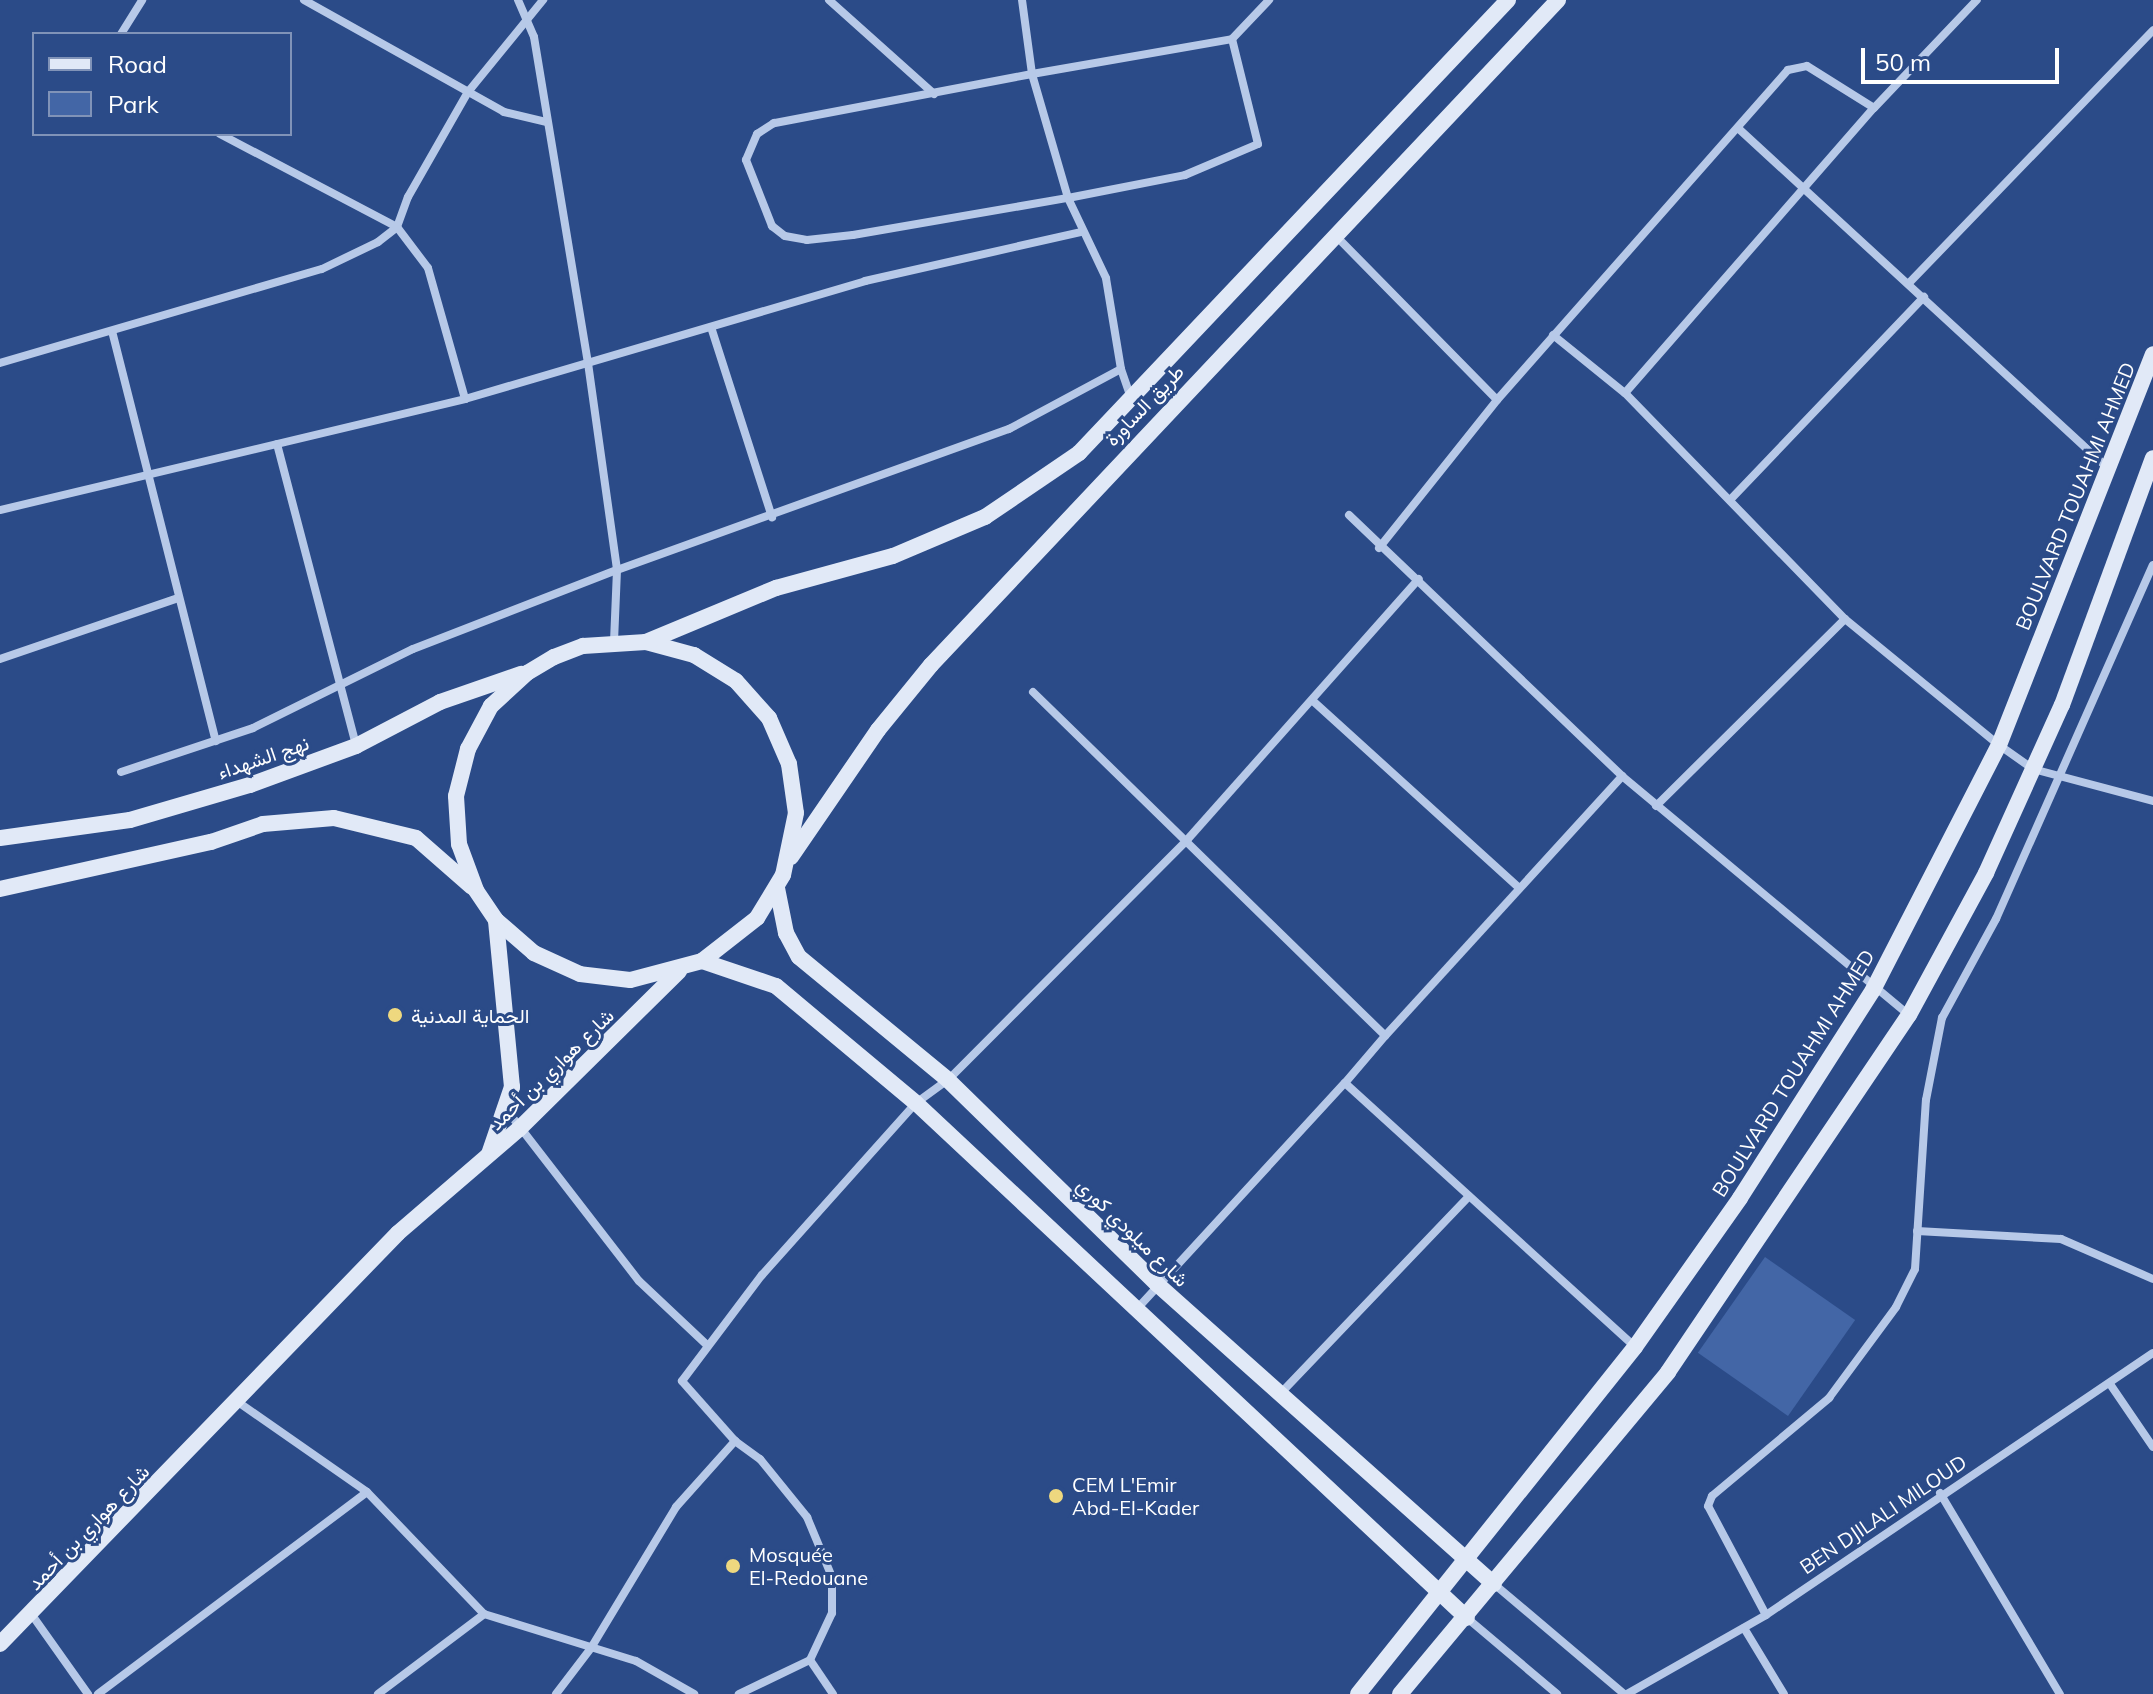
<!DOCTYPE html>
<html>
<head>
<meta charset="utf-8">
<style>
  body { margin:0 }
  #map { position:relative; width:2153px; height:1694px; overflow:hidden; background:#2b4b88; font-family:Mulish,Vazirmatn,sans-serif }
  div>[style] { position:absolute }
  .green>* { inset:0; background:#4366a6; transform-origin:0 0 }
  .minor>* { height:8px; margin:-4px; padding:0 4px; transform-origin:4px; border-radius:4px; background:#b7c9e8 }
  .secondary>* { height:16px; margin:-8px; padding:0 8px; transform-origin:8px; border-radius:8px; background:#e1e9f7 }
  .dots>* { width:22px; height:22px; translate:-50% -50%; box-sizing:border-box; border:4px solid #2b4b88; border-radius:50% }
  span { translate:-50% -50%; white-space:nowrap; text-align:center; line-height:1.15; -webkit-text-stroke:6px #2b4b88; paint-order:stroke }
  .street-label { font-size:20px; color:#fff }
  .poi-label { font-size:20px; color:#fff }
  .left { translate:0 -50%; text-align:left }
  .legend { position:absolute; left:32px; top:32px; width:260px; height:104px; box-sizing:border-box; background:#2b4b88; border:2px solid #8093b8; margin:0; padding:10px 14px; list-style:none; font-size:24px; color:#fff }
  .legend li { display:flex; align-items:center; gap:16px; height:40px }
  .legend b { width:40px; border:2px solid #8093b8 }
  .scale { position:absolute; left:1861px; top:48px; width:198px; height:36px; box-sizing:border-box; border:4px solid #fff; border-top:0; padding-left:10px; font-size:24px; line-height:28px; white-space:nowrap; color:#fff; -webkit-text-stroke:6px #2b4b88; paint-order:stroke }
</style>
</head>
<body>
<div id="map">
  <div class="green">
    <div style="left:1765px;top:1257px;width:110px;height:117px;rotate:35deg"></div>
  </div>
  <div class="minor">
    <div style="left:304px;top:0;width:229px;rotate:29.2deg"></div>
    <div style="left:504px;top:112px;width:43px;rotate:13.4deg"></div>
    <div style="left:518px;top:0;width:40px;rotate:66.6deg"></div>
    <div style="left:534px;top:37px;width:330px;rotate:80.6deg"></div>
    <div style="left:588px;top:363px;width:209px;rotate:82deg"></div>
    <div style="left:617px;top:570px;width:72px;rotate:92.4deg"></div>
    <div style="left:829px;top:0;width:141px;rotate:41.8deg"></div>
    <div style="left:1022px;top:0;width:75px;rotate:82.3deg"></div>
    <div style="left:1032px;top:74px;width:203px;rotate:-9.9deg"></div>
    <div style="left:1232px;top:39px;width:54px;rotate:-46.5deg"></div>
    <div style="left:121px;top:34px;width:40px;rotate:-58deg"></div>
    <div style="left:1739px;top:129px;width:499px;rotate:42.6deg"></div>
    <div style="left:220px;top:134px;width:200px;rotate:27.7deg"></div>
    <div style="left:397px;top:227px;width:51px;rotate:52.9deg"></div>
    <div style="left:428px;top:268px;width:136px;rotate:74.2deg"></div>
    <div style="left:1335px;top:235px;width:231px;rotate:45.5deg"></div>
    <div style="left:1910px;top:282px;width:350px;rotate:-46deg"></div>
    <div style="left:711px;top:327px;width:200px;rotate:72.2deg"></div>
    <div style="left:112px;top:331px;width:423px;rotate:75.8deg"></div>
    <div style="left:1553px;top:335px;width:92px;rotate:38.9deg"></div>
    <div style="left:1625px;top:393px;width:315px;rotate:45.8deg"></div>
    <div style="left:1845px;top:619px;width:199px;rotate:39.3deg"></div>
    <div style="left:1999px;top:745px;width:42px;rotate:35.2deg"></div>
    <div style="left:2033px;top:769px;width:124px;rotate:14.9deg"></div>
    <div style="left:0;top:363px;width:335px;rotate:-16.3deg"></div>
    <div style="left:322px;top:269px;width:62px;rotate:-25.7deg"></div>
    <div style="left:378px;top:242px;width:24px;rotate:-38deg"></div>
    <div style="left:397px;top:227px;width:32px;rotate:-70deg"></div>
    <div style="left:408px;top:197px;width:121px;rotate:-60.3deg"></div>
    <div style="left:468px;top:92px;width:119px;rotate:-50.8deg"></div>
    <div style="left:1625px;top:393px;width:378px;rotate:-48.9deg"></div>
    <div style="left:1131px;top:398px;width:31px;rotate:-109deg"></div>
    <div style="left:1121px;top:369px;width:92px;rotate:-99.4deg"></div>
    <div style="left:1106px;top:278px;width:89px;rotate:-115.4deg"></div>
    <div style="left:1068px;top:198px;width:129px;rotate:-106.2deg"></div>
    <div style="left:1032px;top:74px;width:263px;rotate:169.2deg"></div>
    <div style="left:774px;top:123px;width:20px;rotate:147deg"></div>
    <div style="left:757px;top:134px;width:28px;rotate:113deg"></div>
    <div style="left:746px;top:160px;width:71px;rotate:68.5deg"></div>
    <div style="left:772px;top:226px;width:16px;rotate:38deg"></div>
    <div style="left:785px;top:236px;width:22px;rotate:10deg"></div>
    <div style="left:807px;top:240px;width:46px;rotate:-6.2deg"></div>
    <div style="left:853px;top:235px;width:218px;rotate:-9.8deg"></div>
    <div style="left:1068px;top:198px;width:119px;rotate:-11.1deg"></div>
    <div style="left:1185px;top:175px;width:79px;rotate:-23deg"></div>
    <div style="left:1258px;top:144px;width:108px;rotate:-103.9deg"></div>
    <div style="left:277px;top:444px;width:311px;rotate:75.3deg"></div>
    <div style="left:1730px;top:500px;width:281px;rotate:-46.3deg"></div>
    <div style="left:0;top:510px;width:478px;rotate:-13.4deg"></div>
    <div style="left:465px;top:399px;width:417px;rotate:-16.4deg"></div>
    <div style="left:865px;top:281px;width:221px;rotate:-12.8deg"></div>
    <div style="left:1349px;top:515px;width:378px;rotate:43.7deg"></div>
    <div style="left:1622px;top:776px;width:373px;rotate:39.8deg"></div>
    <div style="left:1379px;top:548px;width:189px;rotate:-51.4deg"></div>
    <div style="left:1497px;top:400px;width:440px;rotate:-48.6deg"></div>
    <div style="left:1788px;top:70px;width:19px;rotate:-12deg"></div>
    <div style="left:1807px;top:66px;width:79px;rotate:32.1deg"></div>
    <div style="left:1874px;top:108px;width:149px;rotate:-46.4deg"></div>
    <div style="left:0;top:659px;width:188px;rotate:-18.9deg"></div>
    <div style="left:1033px;top:692px;width:492px;rotate:44.3deg"></div>
    <div style="left:1385px;top:1036px;width:62px;rotate:130.4deg"></div>
    <div style="left:1313px;top:701px;width:278px;rotate:42.2deg"></div>
    <div style="left:121px;top:772px;width:139px;rotate:-18.4deg"></div>
    <div style="left:253px;top:728px;width:178px;rotate:-26.3deg"></div>
    <div style="left:413px;top:649px;width:219px;rotate:-21.2deg"></div>
    <div style="left:617px;top:570px;width:417px;rotate:-19.8deg"></div>
    <div style="left:1009px;top:429px;width:127px;rotate:-28.2deg"></div>
    <div style="left:1656px;top:806px;width:266px;rotate:-44.7deg"></div>
    <div style="left:1385px;top:1036px;width:352px;rotate:-47.6deg"></div>
    <div style="left:506px;top:1109px;width:217px;rotate:52.3deg"></div>
    <div style="left:639px;top:1281px;width:93px;rotate:43.3deg"></div>
    <div style="left:1917px;top:1231px;width:144px;rotate:3.2deg"></div>
    <div style="left:2061px;top:1239px;width:100px;rotate:23.5deg"></div>
    <div style="left:1135px;top:1311px;width:310px;rotate:-47.4deg"></div>
    <div style="left:1345px;top:1083px;width:392px;rotate:42.3deg"></div>
    <div style="left:2110px;top:1384px;width:76px;rotate:55.7deg"></div>
    <div style="left:1279px;top:1395px;width:275px;rotate:-46.3deg"></div>
    <div style="left:238px;top:1402px;width:157px;rotate:34.9deg"></div>
    <div style="left:367px;top:1492px;width:169px;rotate:46.2deg"></div>
    <div style="left:484px;top:1614px;width:159px;rotate:17.2deg"></div>
    <div style="left:636px;top:1661px;width:67px;rotate:29.6deg"></div>
    <div style="left:735px;top:1441px;width:80px;rotate:-131.5deg"></div>
    <div style="left:682px;top:1381px;width:133px;rotate:-53deg"></div>
    <div style="left:762px;top:1275px;width:231px;rotate:-48.2deg"></div>
    <div style="left:916px;top:1103px;width:39px;rotate:-36deg"></div>
    <div style="left:948px;top:1080px;width:339px;rotate:-45.1deg"></div>
    <div style="left:1187px;top:840px;width:349px;rotate:-48.4deg"></div>
    <div style="left:1940px;top:1493px;width:234px;rotate:59.2deg"></div>
    <div style="left:1494px;top:1584px;width:170px;rotate:40.2deg"></div>
    <div style="left:32px;top:1615px;width:97px;rotate:54.7deg"></div>
    <div style="left:1766px;top:1615px;width:123px;rotate:-118deg"></div>
    <div style="left:1708px;top:1506px;width:11px;rotate:-68deg"></div>
    <div style="left:1712px;top:1496px;width:153px;rotate:-39.9deg"></div>
    <div style="left:1829px;top:1398px;width:113px;rotate:-53.6deg"></div>
    <div style="left:1896px;top:1307px;width:42px;rotate:-63.4deg"></div>
    <div style="left:1915px;top:1269px;width:169px;rotate:-86.3deg"></div>
    <div style="left:1926px;top:1100px;width:84px;rotate:-79deg"></div>
    <div style="left:1942px;top:1018px;width:113px;rotate:-61.4deg"></div>
    <div style="left:1996px;top:919px;width:387px;rotate:-66.1deg"></div>
    <div style="left:1467px;top:1618px;width:118px;rotate:40.2deg"></div>
    <div style="left:1744px;top:1628px;width:77px;rotate:58.8deg"></div>
    <div style="left:810px;top:1660px;width:41px;rotate:55.9deg"></div>
    <div style="left:98px;top:1694px;width:336px;rotate:-36.9deg"></div>
    <div style="left:378px;top:1694px;width:133px;rotate:-37deg"></div>
    <div style="left:556px;top:1694px;width:58px;rotate:-52.7deg"></div>
    <div style="left:591px;top:1648px;width:165px;rotate:-58.9deg"></div>
    <div style="left:676px;top:1507px;width:89px;rotate:-48.2deg"></div>
    <div style="left:735px;top:1441px;width:31px;rotate:36deg"></div>
    <div style="left:760px;top:1459px;width:75px;rotate:51deg"></div>
    <div style="left:807px;top:1517px;width:65px;rotate:67.4deg"></div>
    <div style="left:832px;top:1577px;width:36px;rotate:90deg"></div>
    <div style="left:832px;top:1613px;width:52px;rotate:115.1deg"></div>
    <div style="left:810px;top:1660px;width:79px;rotate:154.4deg"></div>
    <div style="left:1627px;top:1694px;width:160px;rotate:-29.6deg"></div>
    <div style="left:1766px;top:1615px;width:467px;rotate:-34.1deg"></div>
  </div>
  <div class="secondary">
    <div style="left:646px;top:642px;width:50px;rotate:15.2deg"></div>
    <div style="left:694px;top:655px;width:49px;rotate:31.8deg"></div>
    <div style="left:736px;top:681px;width:50px;rotate:48.3deg"></div>
    <div style="left:769px;top:718px;width:50px;rotate:66.5deg"></div>
    <div style="left:789px;top:764px;width:49px;rotate:81.9deg"></div>
    <div style="left:796px;top:813px;width:63px;rotate:101.8deg"></div>
    <div style="left:783px;top:875px;width:50px;rotate:121.2deg"></div>
    <div style="left:757px;top:918px;width:70px;rotate:142deg"></div>
    <div style="left:702px;top:961px;width:74px;rotate:165.2deg"></div>
    <div style="left:630px;top:980px;width:50px;rotate:-173.2deg"></div>
    <div style="left:580px;top:974px;width:51px;rotate:-155.5deg"></div>
    <div style="left:534px;top:953px;width:50px;rotate:-139deg"></div>
    <div style="left:496px;top:920px;width:36px;rotate:-124deg"></div>
    <div style="left:476px;top:890px;width:49px;rotate:-110.3deg"></div>
    <div style="left:459px;top:844px;width:48px;rotate:-93.6deg"></div>
    <div style="left:456px;top:796px;width:49px;rotate:-75.7deg"></div>
    <div style="left:468px;top:749px;width:49px;rotate:-61.9deg"></div>
    <div style="left:491px;top:706px;width:49px;rotate:-42.5deg"></div>
    <div style="left:527px;top:673px;width:31px;rotate:-31deg"></div>
    <div style="left:554px;top:657px;width:31px;rotate:-21deg"></div>
    <div style="left:583px;top:646px;width:63px;rotate:-3.6deg"></div>
    <div style="left:646px;top:642px;width:141px;rotate:-22.6deg"></div>
    <div style="left:776px;top:588px;width:121px;rotate:-15.3deg"></div>
    <div style="left:893px;top:556px;width:100px;rotate:-23deg"></div>
    <div style="left:985px;top:517px;width:114px;rotate:-34.2deg"></div>
    <div style="left:1079px;top:453px;width:624px;rotate:-46.56deg"></div>
    <div style="left:0;top:838px;width:131px;rotate:-7.9deg"></div>
    <div style="left:130px;top:820px;width:125px;rotate:-16.3deg"></div>
    <div style="left:250px;top:785px;width:113px;rotate:-20.2deg"></div>
    <div style="left:356px;top:746px;width:95px;rotate:-27.6deg"></div>
    <div style="left:440px;top:702px;width:86px;rotate:-19.1deg"></div>
    <div style="left:791px;top:857px;width:154px;rotate:-55.6deg"></div>
    <div style="left:878px;top:730px;width:84px;rotate:-50.8deg"></div>
    <div style="left:931px;top:665px;width:914px;rotate:-46.68deg"></div>
    <div style="left:777px;top:888px;width:46px;rotate:78.7deg"></div>
    <div style="left:786px;top:933px;width:27px;rotate:62deg"></div>
    <div style="left:799px;top:957px;width:193px;rotate:39.5deg"></div>
    <div style="left:948px;top:1080px;width:292px;rotate:44.3deg"></div>
    <div style="left:1157px;top:1284px;width:451px;rotate:41.7deg"></div>
    <div style="left:0;top:889px;width:216px;rotate:-12.6deg"></div>
    <div style="left:211px;top:842px;width:55px;rotate:-19.1deg"></div>
    <div style="left:263px;top:824px;width:71px;rotate:-4.8deg"></div>
    <div style="left:334px;top:818px;width:84px;rotate:13.7deg"></div>
    <div style="left:416px;top:838px;width:74px;rotate:41.2deg"></div>
    <div style="left:702px;top:961px;width:78px;rotate:18.7deg"></div>
    <div style="left:776px;top:986px;width:182px;rotate:39.9deg"></div>
    <div style="left:916px;top:1103px;width:754px;rotate:43.07deg"></div>
    <div style="left:489px;top:1154px;width:71px;rotate:-71.1deg"></div>
    <div style="left:512px;top:1087px;width:168px;rotate:-95.5deg"></div>
    <div style="left:0;top:1644px;width:572px;rotate:-45.92deg"></div>
    <div style="left:398px;top:1233px;width:160px;rotate:-40.7deg"></div>
    <div style="left:519px;top:1129px;width:225px;rotate:-44.6deg"></div>
    <div style="left:1358px;top:1694px;width:444px;rotate:-51.4deg"></div>
    <div style="left:1635px;top:1347px;width:182px;rotate:-54.8deg"></div>
    <div style="left:1740px;top:1198px;width:247px;rotate:-57.4deg"></div>
    <div style="left:1873px;top:990px;width:276px;rotate:-62.8deg"></div>
    <div style="left:1999px;top:745px;width:420px;rotate:-68.5deg"></div>
    <div style="left:1400px;top:1694px;width:419px;rotate:-50.2deg"></div>
    <div style="left:1668px;top:1372px;width:431px;rotate:-56deg"></div>
    <div style="left:1909px;top:1015px;width:162px;rotate:-61.5deg"></div>
    <div style="left:1986px;top:873px;width:184px;rotate:-65.7deg"></div>
    <div style="left:2062px;top:705px;width:263px;rotate:-69.8deg"></div>
  </div>
  <div class="dots">
    <div style="left:395px;top:1015px;background:#eed87f"></div>
    <div style="left:1056px;top:1496px;background:#eed87f"></div>
    <div style="left:733px;top:1566px;background:#eed87f"></div>
  </div>
  <div class="street-label">
    <span style="left:1144px;top:405px;rotate:-46deg">طريق الساورة</span>
    <span style="left:2075px;top:496px;rotate:-68deg">BOULVARD TOUAHMI AHMED</span>
    <span style="left:263px;top:757px;rotate:-19deg">نهج الشهداء</span>
    <span style="left:551px;top:1069px;rotate:-44deg">شارع هواري بن أحمد</span>
    <span style="left:1793px;top:1073px;rotate:-58deg">BOULVARD TOUAHMI AHMED</span>
    <span style="left:1133px;top:1232px;rotate:44deg">شارع ميلودي كوري</span>
    <span style="left:1883px;top:1514px;rotate:-34deg">BEN DJILALI MILOUD</span>
    <span style="left:88px;top:1527px;rotate:-46deg">شارع هواري بن أحمد</span>
  </div>
  <div class="poi-label">
    <span class="left" style="left:411px;top:1015px">الحماية المدنية</span>
    <span class="left" style="left:1072px;top:1496px">CEM L'Emir<br>Abd-El-Kader</span>
    <span class="left" style="left:749px;top:1566px">Mosquée<br>El-Redouane</span>
  </div>
  <ul class="legend">
  <li><b style="height:10px;background:#e1e9f7"></b>Road</li>
  <li><b style="height:22px;background:#4366a6"></b>Park</li>
  </ul>
  <div class="scale">50 m</div>
</div>
</body>
</html>
